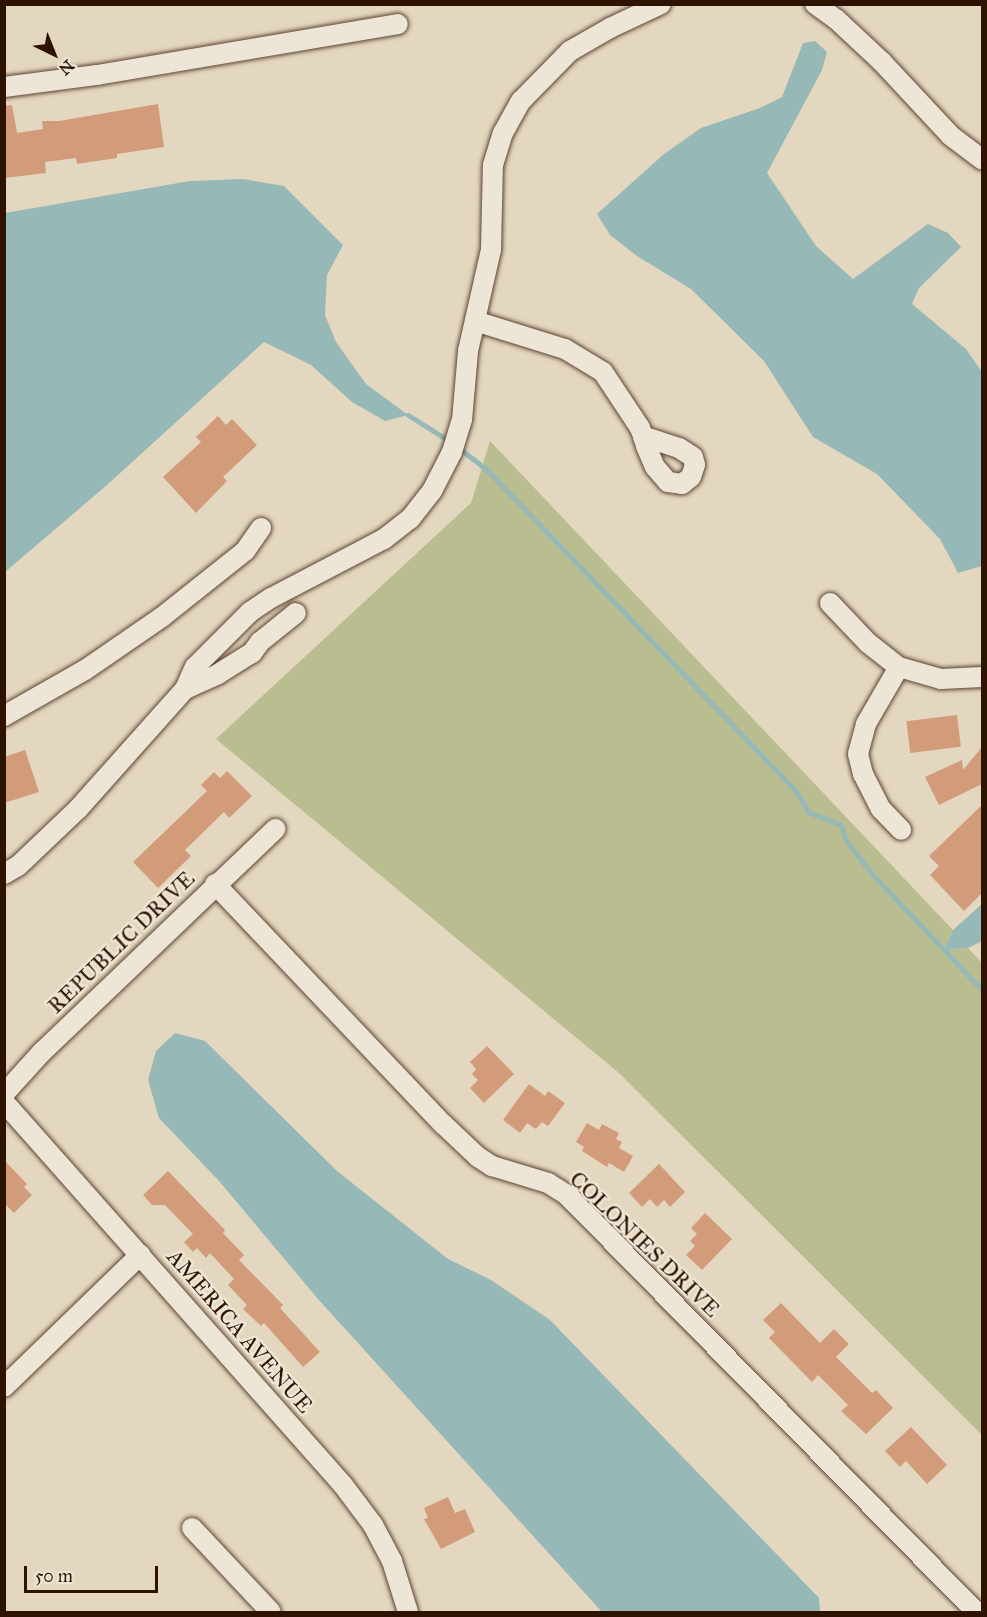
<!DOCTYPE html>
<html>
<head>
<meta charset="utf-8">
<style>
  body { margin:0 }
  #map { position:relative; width:987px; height:1617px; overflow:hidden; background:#e4d7bf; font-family:"IM FELL Great Primer",serif }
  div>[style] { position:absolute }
  .green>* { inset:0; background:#b9bd8f }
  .water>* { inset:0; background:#96b8b6 }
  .stream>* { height:5px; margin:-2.5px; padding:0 2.5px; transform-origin:2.5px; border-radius:2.5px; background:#96b8b6 }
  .building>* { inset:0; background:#d29c7b; transform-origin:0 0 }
  .roads { filter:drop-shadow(0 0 2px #5c4431) drop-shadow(0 0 2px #5c4431) }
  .minor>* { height:20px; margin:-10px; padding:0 10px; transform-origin:10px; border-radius:10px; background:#ede5d5 }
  span { translate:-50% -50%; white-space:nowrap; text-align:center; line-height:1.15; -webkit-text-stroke:5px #ede5d5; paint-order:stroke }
  .street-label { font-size:22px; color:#2f1302 }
  .frame { position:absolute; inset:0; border:6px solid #2f1302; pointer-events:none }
  .north { position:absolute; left:24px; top:24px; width:60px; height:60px; -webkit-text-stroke:4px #ede5d5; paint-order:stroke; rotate:137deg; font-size:16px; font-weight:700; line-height:24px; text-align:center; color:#2f1302 }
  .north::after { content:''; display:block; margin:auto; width:21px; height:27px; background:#2f1302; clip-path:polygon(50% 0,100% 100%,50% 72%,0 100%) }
  .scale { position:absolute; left:24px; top:1566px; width:134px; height:27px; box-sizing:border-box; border:3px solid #2f1302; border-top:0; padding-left:8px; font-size:18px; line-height:21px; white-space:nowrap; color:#2f1302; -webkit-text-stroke:4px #ede5d5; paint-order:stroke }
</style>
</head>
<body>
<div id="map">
  <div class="green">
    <div style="clip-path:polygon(490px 441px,953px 930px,944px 950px,968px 948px,982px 963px,982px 1435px,619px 1073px,216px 739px,471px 503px)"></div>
  </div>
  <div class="water">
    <div style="clip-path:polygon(815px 41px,827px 52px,822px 70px,767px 173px,816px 246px,853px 279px,928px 224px,948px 233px,961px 247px,919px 288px,912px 304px,966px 349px,982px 372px,982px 566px,958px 573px,940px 539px,877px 474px,813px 437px,764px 361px,691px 289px,637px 256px,610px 235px,597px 214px,664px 154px,701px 128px,760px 108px,782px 97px,803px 43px)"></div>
    <div style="clip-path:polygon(243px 179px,284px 186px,343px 245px,327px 275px,325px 315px,336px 342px,366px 384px,408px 415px,385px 421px,352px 402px,311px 365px,264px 342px,107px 485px,5px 572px,5px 213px,190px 181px)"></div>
    <div style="clip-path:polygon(982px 904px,982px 941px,968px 948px,944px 950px,953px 930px)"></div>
    <div style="clip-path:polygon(175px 1033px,205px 1041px,337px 1171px,448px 1259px,491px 1280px,550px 1320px,819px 1598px,820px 1612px,602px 1612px,318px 1299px,219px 1181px,159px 1118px,148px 1080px,156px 1051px)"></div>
  </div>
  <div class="stream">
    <div style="left:408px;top:415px;width:51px;rotate:32.1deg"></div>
    <div style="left:459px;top:448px;width:34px;rotate:38deg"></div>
    <div style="left:486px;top:469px;width:446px;rotate:46.1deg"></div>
    <div style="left:795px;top:790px;width:26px;rotate:59deg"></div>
    <div style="left:808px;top:812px;width:34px;rotate:21deg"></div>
    <div style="left:840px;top:824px;width:19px;rotate:69deg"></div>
    <div style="left:847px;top:842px;width:41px;rotate:52deg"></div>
    <div style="left:872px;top:874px;width:160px;rotate:46.5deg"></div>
  </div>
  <div class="building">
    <div style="clip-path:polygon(158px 104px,164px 147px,117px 154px,117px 158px,77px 164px,76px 158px,45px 162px,46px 173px,4px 178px,4px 106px,12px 105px,17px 133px,43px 129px,42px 121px,59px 121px)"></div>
    <div style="clip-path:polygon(218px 416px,226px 425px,232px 419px,257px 445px,223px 477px,227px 481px,196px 513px,163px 477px,201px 442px,196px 437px)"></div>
    <div style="left:957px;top:715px;width:32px;height:51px;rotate:83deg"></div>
    <div style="clip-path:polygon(982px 747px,982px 784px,939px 805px,925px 777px,962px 760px,963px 770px)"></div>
    <div style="clip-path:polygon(25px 750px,39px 792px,4px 803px,4px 757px)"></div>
    <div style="clip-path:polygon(227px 771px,252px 796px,229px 818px,224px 812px,185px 850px,191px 856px,158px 888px,133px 862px,207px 791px,201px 785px,214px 772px,220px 778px)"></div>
    <div style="clip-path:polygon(982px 805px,982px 893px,964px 911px,930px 875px,939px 866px,929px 856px)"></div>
    <div style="clip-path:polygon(487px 1046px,514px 1074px,484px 1103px,470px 1088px,478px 1080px,472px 1074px,476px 1069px,470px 1062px)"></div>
    <div style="clip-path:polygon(529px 1084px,545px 1096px,548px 1091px,565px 1103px,548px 1126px,542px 1122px,536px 1129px,527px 1123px,520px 1133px,503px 1120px)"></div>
    <div style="clip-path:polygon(587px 1123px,599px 1130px,602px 1124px,619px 1133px,616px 1139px,622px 1142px,619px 1148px,633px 1156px,624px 1172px,609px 1163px,607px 1167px,582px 1151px,584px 1147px,576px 1142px)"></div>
    <div style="clip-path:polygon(4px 1160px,27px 1184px,24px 1187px,32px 1195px,14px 1213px,4px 1203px)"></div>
    <div style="clip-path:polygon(659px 1164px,685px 1192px,670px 1207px,664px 1200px,657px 1207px,650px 1199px,642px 1207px,629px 1193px)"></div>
    <div style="clip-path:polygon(168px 1171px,225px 1230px,223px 1233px,244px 1255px,239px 1260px,283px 1305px,280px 1308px,320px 1352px,303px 1367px,264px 1323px,261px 1326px,243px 1309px,247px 1305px,228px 1285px,234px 1279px,210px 1253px,206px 1258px,197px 1248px,193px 1252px,184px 1242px,193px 1234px,165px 1205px,152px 1205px,143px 1195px)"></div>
    <div style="clip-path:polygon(705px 1213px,732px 1239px,702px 1270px,686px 1255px,695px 1246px,690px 1241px,697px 1234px,691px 1228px)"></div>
    <div style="clip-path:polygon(781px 1303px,820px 1343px,834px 1329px,849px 1344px,836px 1357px,872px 1393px,876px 1390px,893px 1408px,866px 1434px,841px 1411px,848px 1405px,818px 1375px,812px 1382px,769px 1338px,775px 1332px,763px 1320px)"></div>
    <div style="clip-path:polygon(911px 1427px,947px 1465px,927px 1484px,906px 1461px,900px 1467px,885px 1451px)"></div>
    <div style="clip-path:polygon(448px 1497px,455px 1513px,465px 1509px,475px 1532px,441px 1549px,424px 1519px,428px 1518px,424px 1508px)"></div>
  </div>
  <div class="roads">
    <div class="minor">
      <div style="left:815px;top:4px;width:26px;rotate:36deg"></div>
      <div style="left:836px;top:19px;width:63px;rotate:43.1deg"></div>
      <div style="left:882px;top:62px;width:101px;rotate:47deg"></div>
      <div style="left:951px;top:136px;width:39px;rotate:37deg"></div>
      <div style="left:4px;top:87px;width:94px;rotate:-7.4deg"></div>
      <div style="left:97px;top:75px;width:305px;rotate:-9.6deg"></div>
      <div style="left:475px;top:321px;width:94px;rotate:17.3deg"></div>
      <div style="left:565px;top:349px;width:44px;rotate:31.2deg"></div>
      <div style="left:603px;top:372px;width:67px;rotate:56.5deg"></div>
      <div style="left:640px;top:428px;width:9px;rotate:69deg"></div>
      <div style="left:643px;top:436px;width:10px;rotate:73deg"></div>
      <div style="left:646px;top:446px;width:23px;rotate:67deg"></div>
      <div style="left:655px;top:467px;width:20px;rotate:49deg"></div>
      <div style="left:668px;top:482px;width:14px;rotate:8deg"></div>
      <div style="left:682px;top:484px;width:11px;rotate:-38deg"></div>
      <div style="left:691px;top:477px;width:13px;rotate:-72deg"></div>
      <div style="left:695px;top:465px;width:8px;rotate:-104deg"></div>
      <div style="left:693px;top:457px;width:17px;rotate:-147deg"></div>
      <div style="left:679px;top:448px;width:38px;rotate:-162deg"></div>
      <div style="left:830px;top:603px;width:55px;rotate:46.5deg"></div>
      <div style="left:868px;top:643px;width:39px;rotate:38deg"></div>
      <div style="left:899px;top:667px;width:44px;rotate:15.9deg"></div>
      <div style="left:941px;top:679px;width:41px;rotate:-2.8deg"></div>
      <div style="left:899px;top:667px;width:66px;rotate:120.1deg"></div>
      <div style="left:866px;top:724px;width:31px;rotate:105deg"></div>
      <div style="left:858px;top:754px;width:21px;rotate:76deg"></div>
      <div style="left:863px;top:774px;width:39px;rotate:63deg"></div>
      <div style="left:881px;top:809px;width:29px;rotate:46deg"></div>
      <div style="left:185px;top:689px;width:36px;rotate:-24deg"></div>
      <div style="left:218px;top:674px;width:40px;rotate:-32deg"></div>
      <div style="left:252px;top:653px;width:14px;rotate:-54deg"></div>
      <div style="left:260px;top:642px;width:46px;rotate:-38.9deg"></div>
      <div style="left:4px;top:716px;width:93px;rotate:-29.6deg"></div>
      <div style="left:85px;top:670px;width:93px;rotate:-34.5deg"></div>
      <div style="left:162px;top:617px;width:106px;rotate:-38.5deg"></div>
      <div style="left:245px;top:551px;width:28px;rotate:-55deg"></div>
      <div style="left:4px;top:874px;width:16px;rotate:-30deg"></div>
      <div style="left:18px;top:866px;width:83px;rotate:-43.5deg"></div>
      <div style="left:78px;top:809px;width:161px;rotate:-48.3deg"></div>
      <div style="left:185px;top:689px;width:24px;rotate:-66deg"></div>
      <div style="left:195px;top:667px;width:78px;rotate:-45deg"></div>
      <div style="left:250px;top:612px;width:25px;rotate:-34deg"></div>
      <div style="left:271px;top:598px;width:127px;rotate:-27.6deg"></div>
      <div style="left:384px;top:539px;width:33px;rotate:-38deg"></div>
      <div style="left:410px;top:519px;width:36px;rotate:-52deg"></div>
      <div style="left:432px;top:491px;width:44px;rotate:-62.9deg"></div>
      <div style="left:452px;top:452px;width:34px;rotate:-73deg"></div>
      <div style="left:462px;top:420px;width:69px;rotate:-85deg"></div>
      <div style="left:468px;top:351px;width:104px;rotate:-77.2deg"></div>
      <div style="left:491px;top:250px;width:85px;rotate:-88.7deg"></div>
      <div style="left:493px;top:165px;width:34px;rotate:-73deg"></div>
      <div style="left:503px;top:133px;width:37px;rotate:-61deg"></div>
      <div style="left:521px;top:101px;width:70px;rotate:-45.6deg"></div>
      <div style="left:570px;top:51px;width:46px;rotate:-29.9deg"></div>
      <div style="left:610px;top:28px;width:56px;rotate:-25.2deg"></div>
      <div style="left:215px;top:884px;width:331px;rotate:46.5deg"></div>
      <div style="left:443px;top:1124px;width:48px;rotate:43.3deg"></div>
      <div style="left:478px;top:1157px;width:17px;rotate:33deg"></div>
      <div style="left:492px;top:1166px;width:59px;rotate:16.9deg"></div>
      <div style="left:548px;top:1183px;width:22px;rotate:32deg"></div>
      <div style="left:567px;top:1195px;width:584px;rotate:45.55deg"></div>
      <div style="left:4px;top:1094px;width:57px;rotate:-47.9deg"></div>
      <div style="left:42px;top:1052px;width:323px;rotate:-43.7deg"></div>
      <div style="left:4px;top:1102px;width:511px;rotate:48.49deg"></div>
      <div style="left:343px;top:1485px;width:50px;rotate:53.1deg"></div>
      <div style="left:373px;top:1525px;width:41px;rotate:62.2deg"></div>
      <div style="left:392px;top:1561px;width:53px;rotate:72.6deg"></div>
      <div style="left:4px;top:1387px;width:190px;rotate:-44.1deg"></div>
      <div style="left:192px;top:1528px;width:115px;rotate:46.8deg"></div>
    </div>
  </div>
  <div class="street-label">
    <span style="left:121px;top:942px;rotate:-44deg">REPUBLIC DRIVE</span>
    <span style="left:645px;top:1244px;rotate:44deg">COLONIES DRIVE</span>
    <span style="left:240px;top:1331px;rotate:49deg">AMERICA AVENUE</span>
  </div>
  <div class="frame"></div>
  <div class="north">N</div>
  <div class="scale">50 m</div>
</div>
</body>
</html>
